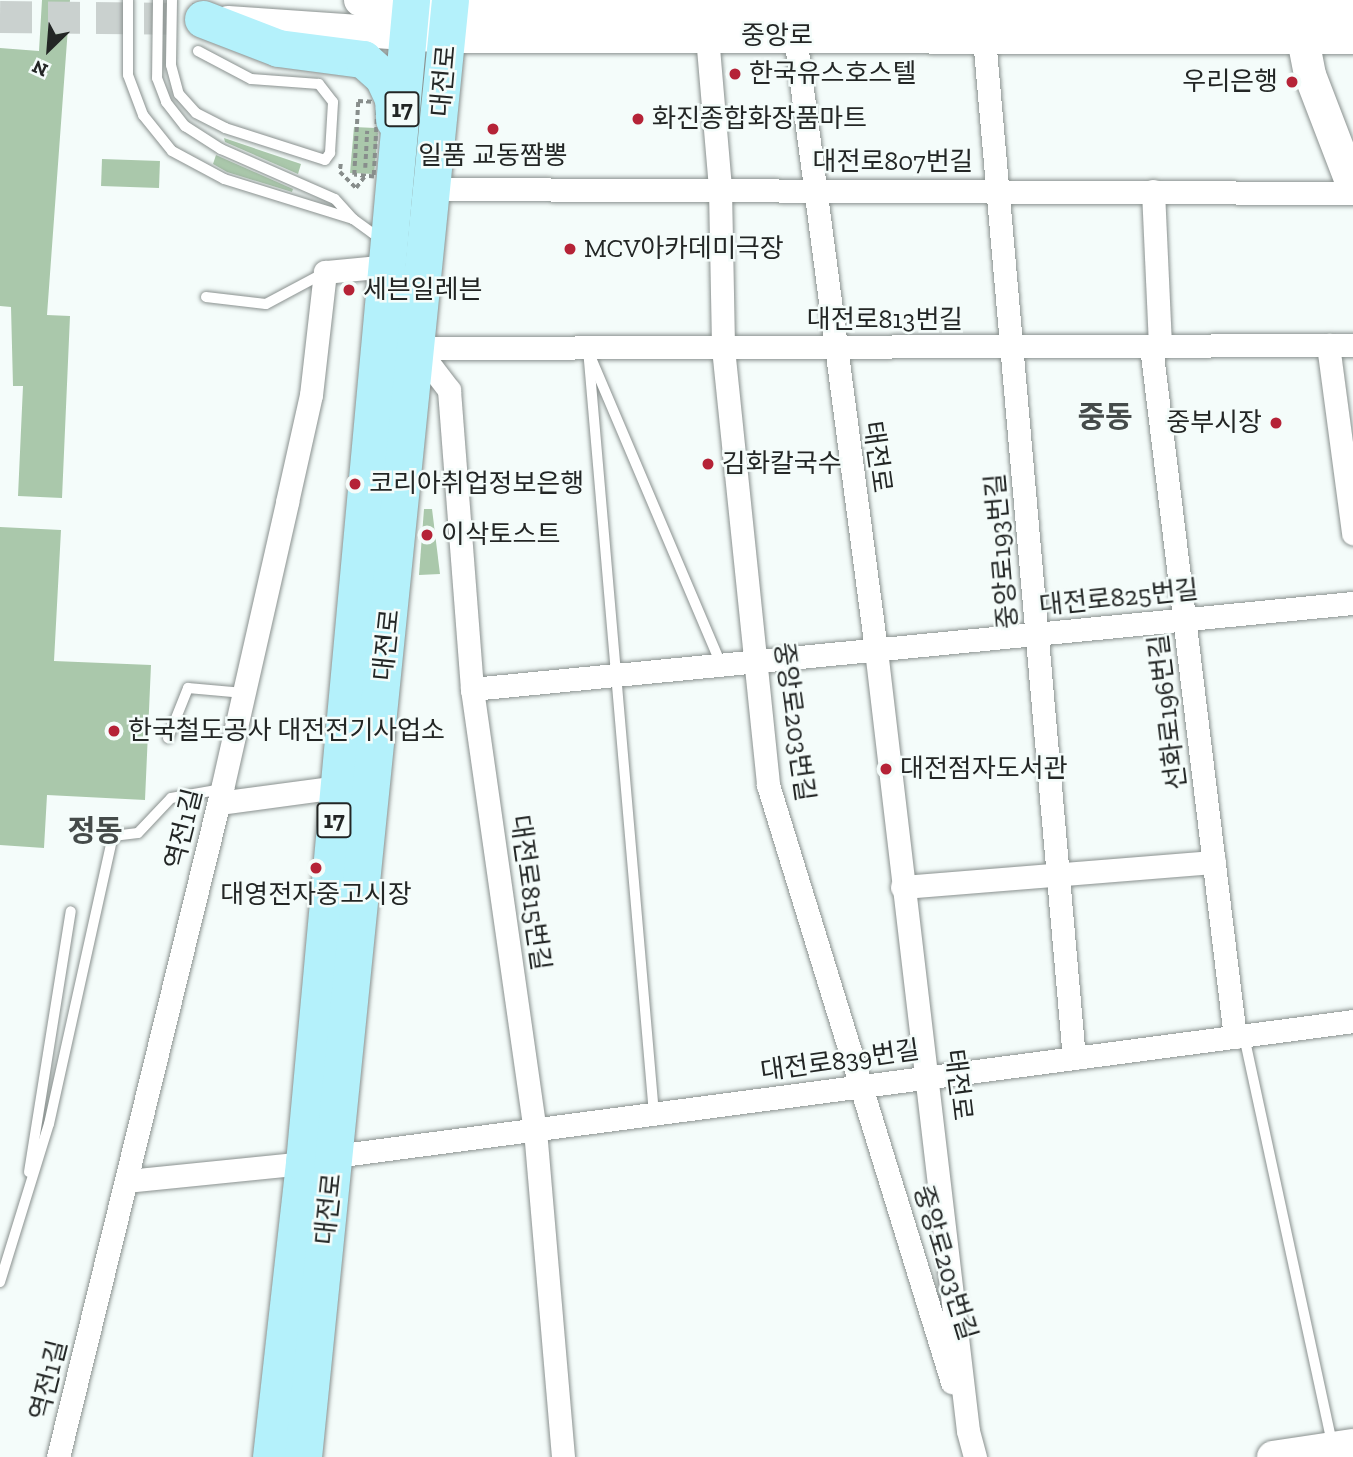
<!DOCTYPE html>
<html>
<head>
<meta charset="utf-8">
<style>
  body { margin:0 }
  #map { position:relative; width:1353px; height:1457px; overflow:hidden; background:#f4fcfa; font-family:"Zilla Slab","Noto Sans KR",serif }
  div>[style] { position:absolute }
  .building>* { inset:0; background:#aac8ab; transform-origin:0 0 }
  .secondary-tunnel>* { height:32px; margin-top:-16px; transform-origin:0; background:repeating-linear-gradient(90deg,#cad1cf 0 32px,transparent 0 48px) }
  .path>* { height:3.5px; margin-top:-1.75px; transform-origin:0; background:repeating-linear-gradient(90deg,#888e8c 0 5px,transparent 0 8.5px) }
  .roads { filter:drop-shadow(0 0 2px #8a918f) drop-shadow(0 0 2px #8a918f) }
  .service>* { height:10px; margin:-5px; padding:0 5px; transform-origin:5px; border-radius:5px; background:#fff }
  .minor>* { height:23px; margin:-11.5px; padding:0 11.5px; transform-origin:11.5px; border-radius:11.5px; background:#fff }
  .secondary>* { height:32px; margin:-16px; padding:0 16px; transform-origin:16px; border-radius:16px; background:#fff }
  .primary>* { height:37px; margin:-18.5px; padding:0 18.5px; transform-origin:18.5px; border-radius:18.5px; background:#b4f1fb }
  .dots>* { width:19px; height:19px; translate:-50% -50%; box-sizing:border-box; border:4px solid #f4fcfa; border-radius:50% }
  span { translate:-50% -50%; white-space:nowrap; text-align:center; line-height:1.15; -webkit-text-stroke:5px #f4fcfa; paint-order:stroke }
  .shield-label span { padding:2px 5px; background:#f4fcfa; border:2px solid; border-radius:5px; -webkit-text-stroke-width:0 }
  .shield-label { font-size:24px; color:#232625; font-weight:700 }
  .street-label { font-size:26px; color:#232625 }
  .poi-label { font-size:26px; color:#232625 }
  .left { translate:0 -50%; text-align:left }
  .right { translate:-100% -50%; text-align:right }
  .quarter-label { font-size:30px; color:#454b4a; font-weight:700 }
  .north { position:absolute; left:14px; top:14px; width:70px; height:70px; -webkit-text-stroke:5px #f4fcfa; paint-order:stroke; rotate:205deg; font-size:19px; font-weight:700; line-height:28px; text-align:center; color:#232625 }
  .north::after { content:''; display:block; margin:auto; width:24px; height:32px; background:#232625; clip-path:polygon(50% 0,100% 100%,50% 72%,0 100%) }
</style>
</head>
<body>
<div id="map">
  <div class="building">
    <div style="clip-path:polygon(42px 0,70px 0,47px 315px,70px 316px,62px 498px,18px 496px,23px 386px,13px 386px,11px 307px,0 306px,0 48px,39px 51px)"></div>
    <div style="clip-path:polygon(354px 127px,375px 128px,378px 133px,374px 174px,350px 173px)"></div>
    <div style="clip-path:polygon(224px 138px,301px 164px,298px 174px,225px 142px)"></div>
    <div style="clip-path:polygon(216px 155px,293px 189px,292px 192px,227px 172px,213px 164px)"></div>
    <div style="left:102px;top:159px;width:58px;height:27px;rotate:2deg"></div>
    <div style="clip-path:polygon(424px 509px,432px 509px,440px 574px,419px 575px)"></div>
    <div style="clip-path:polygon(0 527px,61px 530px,54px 661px,151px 665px,145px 800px,47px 795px,44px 848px,0 845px)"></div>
  </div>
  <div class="secondary-tunnel">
    <div style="left:0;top:17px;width:203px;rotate:0.6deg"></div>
  </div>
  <div class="path">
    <div style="left:358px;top:101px;width:20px;rotate:3deg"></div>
    <div style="left:378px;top:102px;width:75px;rotate:93.1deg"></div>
    <div style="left:374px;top:177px;width:20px;rotate:-174deg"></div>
    <div style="left:354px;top:175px;width:74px;rotate:-86.9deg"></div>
    <div style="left:341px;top:164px;width:8px;rotate:97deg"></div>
    <div style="left:340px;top:172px;width:23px;rotate:45deg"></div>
    <div style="left:356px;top:188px;width:15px;rotate:-53deg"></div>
    <div style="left:365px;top:168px;width:37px;rotate:-87deg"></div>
  </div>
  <div class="roads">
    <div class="service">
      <div style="left:128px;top:0;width:75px;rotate:90deg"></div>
      <div style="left:128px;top:75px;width:43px;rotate:69.4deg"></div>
      <div style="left:143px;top:115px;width:46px;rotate:51.1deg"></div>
      <div style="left:172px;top:151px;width:59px;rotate:28.3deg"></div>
      <div style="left:224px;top:179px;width:135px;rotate:17.2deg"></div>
      <div style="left:353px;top:219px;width:34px;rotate:36deg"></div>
      <div style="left:158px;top:0;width:78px;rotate:90.7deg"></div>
      <div style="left:157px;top:78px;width:26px;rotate:69deg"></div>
      <div style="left:166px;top:102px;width:31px;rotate:52deg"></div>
      <div style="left:185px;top:126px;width:43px;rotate:32.6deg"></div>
      <div style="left:221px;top:149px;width:124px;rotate:23.7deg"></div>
      <div style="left:335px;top:199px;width:27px;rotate:48deg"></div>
      <div style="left:172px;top:0;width:65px;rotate:90.9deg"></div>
      <div style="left:171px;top:65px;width:30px;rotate:75deg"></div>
      <div style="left:179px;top:94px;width:25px;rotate:48deg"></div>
      <div style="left:196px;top:113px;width:33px;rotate:27deg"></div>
      <div style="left:225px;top:128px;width:105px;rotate:17.7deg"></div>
      <div style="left:325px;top:160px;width:9px;rotate:-54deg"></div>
      <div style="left:330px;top:153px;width:51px;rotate:-86.6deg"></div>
      <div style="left:333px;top:102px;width:23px;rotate:-128deg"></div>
      <div style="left:319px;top:84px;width:68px;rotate:-175.8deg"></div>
      <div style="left:251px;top:79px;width:60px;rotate:-152.2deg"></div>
      <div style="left:206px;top:297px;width:60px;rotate:6.7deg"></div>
      <div style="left:266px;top:304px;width:66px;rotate:-28.1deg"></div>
      <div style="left:588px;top:349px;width:768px;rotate:85.07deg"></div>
      <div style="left:591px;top:358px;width:333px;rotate:67deg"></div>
      <div style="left:168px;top:738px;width:54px;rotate:-68.2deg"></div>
      <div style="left:188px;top:688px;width:56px;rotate:5.1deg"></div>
      <div style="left:1244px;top:1036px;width:420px;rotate:77.8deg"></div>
      <div style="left:29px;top:1172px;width:264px;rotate:-80.9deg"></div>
      <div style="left:0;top:1282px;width:165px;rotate:-72.8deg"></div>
      <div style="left:49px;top:1124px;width:295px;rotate:-77.5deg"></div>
      <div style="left:113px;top:836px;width:25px;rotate:-7deg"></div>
      <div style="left:138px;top:833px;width:48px;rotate:-46.7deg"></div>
      <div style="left:171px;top:798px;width:52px;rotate:-10deg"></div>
    </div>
    <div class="minor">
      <div style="left:707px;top:36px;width:154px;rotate:85.1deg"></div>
      <div style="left:720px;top:189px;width:159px;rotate:88.9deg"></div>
      <div style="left:723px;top:348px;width:439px;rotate:84.1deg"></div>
      <div style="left:768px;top:785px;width:625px;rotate:72.87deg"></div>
      <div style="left:795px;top:36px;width:619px;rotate:82.48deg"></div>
      <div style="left:876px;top:650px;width:786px;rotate:83.28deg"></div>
      <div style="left:968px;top:1431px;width:27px;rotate:75deg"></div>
      <div style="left:984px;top:38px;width:1024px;rotate:84.96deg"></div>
      <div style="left:433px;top:189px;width:920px;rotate:0.25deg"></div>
      <div style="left:1153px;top:191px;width:155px;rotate:87.4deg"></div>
      <div style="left:1328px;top:345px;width:190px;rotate:82.4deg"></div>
      <div style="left:1151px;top:346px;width:696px;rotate:83.07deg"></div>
      <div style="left:417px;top:348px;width:53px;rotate:52.7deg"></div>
      <div style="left:449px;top:390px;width:300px;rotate:85.6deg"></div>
      <div style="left:472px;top:689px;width:445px;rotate:81.9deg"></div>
      <div style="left:535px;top:1130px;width:328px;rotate:85.1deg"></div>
      <div style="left:417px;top:348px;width:936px;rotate:-0.18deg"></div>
      <div style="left:472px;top:689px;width:885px;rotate:-5.58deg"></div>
      <div style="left:219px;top:803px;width:119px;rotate:-7.7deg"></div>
      <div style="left:902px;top:887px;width:313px;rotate:-4.6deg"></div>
      <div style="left:335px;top:1156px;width:1027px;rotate:-7.55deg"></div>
      <div style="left:127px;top:1181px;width:178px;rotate:-5.8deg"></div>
      <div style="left:58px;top:1457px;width:688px;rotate:-76.21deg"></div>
      <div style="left:222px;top:789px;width:294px;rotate:-77.2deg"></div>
      <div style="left:287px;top:502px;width:110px;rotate:-77.4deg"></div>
      <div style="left:311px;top:395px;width:124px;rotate:-83.5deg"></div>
      <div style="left:325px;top:272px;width:64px;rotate:-5.4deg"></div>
    </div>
    <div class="secondary">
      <div style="left:360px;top:0;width:52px;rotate:11.1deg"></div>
      <div style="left:411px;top:10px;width:39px"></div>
      <div style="left:450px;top:10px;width:903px;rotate:0.25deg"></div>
      <div style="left:1308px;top:19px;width:21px;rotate:104deg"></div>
      <div style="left:1303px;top:39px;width:37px;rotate:79deg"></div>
      <div style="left:1310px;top:75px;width:120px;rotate:69deg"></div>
      <div style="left:228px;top:22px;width:222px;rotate:3.9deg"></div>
      <div style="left:449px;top:37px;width:904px;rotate:0.06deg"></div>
      <div style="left:1273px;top:1457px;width:81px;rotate:-8.5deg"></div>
    </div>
    <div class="primary">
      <div style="left:203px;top:19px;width:80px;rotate:21.1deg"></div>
      <div style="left:278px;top:48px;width:86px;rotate:7.4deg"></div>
      <div style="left:363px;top:59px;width:27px;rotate:42deg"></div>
      <div style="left:383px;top:77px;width:23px;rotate:65deg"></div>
      <div style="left:393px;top:98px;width:22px;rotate:87deg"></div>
      <div style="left:271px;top:1457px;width:296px;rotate:-83.6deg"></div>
      <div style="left:304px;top:1163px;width:1168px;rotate:-84.74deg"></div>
      <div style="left:303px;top:1457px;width:1464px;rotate:-84.24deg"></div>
    </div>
  </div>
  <div class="dots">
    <div style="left:735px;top:74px;background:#b52337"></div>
    <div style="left:1292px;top:82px;background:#b52337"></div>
    <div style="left:638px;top:119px;background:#b52337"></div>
    <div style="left:493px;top:129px;background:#b52337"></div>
    <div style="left:570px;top:249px;background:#b52337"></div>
    <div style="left:349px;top:290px;background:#b52337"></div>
    <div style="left:1276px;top:423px;background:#b52337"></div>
    <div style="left:708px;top:464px;background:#b52337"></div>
    <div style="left:355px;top:484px;background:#b52337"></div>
    <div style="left:427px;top:535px;background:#b52337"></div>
    <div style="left:114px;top:731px;background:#b52337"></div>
    <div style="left:886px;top:769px;background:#b52337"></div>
    <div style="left:316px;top:868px;background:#b52337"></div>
  </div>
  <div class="shield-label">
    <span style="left:402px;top:109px">17</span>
    <span style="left:334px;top:820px">17</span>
  </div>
  <div class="street-label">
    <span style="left:777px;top:36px">중앙로</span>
    <span style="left:444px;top:81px;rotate:-85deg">대전로</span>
    <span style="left:893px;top:162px">대전로807번길</span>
    <span style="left:885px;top:320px">대전로813번길</span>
    <span style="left:877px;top:457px;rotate:82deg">태전로</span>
    <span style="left:1002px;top:551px;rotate:-95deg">중앙로193번길</span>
    <span style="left:1119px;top:598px;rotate:-6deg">대전로825번길</span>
    <span style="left:387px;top:645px;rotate:-84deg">대전로</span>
    <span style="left:1168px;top:712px;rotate:-97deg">선화로196번길</span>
    <span style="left:794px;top:722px;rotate:82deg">중앙로203번길</span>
    <span style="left:184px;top:829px;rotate:-76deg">역전1길</span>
    <span style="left:530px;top:893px;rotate:82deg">대전로815번길</span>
    <span style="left:840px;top:1061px;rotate:-8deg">대전로839번길</span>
    <span style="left:958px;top:1085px;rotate:83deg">태전로</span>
    <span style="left:329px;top:1209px;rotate:-84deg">대전로</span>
    <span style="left:945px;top:1263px;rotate:73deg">중앙로203번길</span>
    <span style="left:49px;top:1380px;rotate:-76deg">역전1길</span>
  </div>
  <div class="poi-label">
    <span class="left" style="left:749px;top:74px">한국유스호스텔</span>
    <span class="right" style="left:1278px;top:82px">우리은행</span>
    <span class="left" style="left:652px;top:119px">화진종합화장품마트</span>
    <span style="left:493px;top:156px">일품 교동짬뽕</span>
    <span class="left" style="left:584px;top:249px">MCV아카데미극장</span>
    <span class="left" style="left:363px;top:290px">세븐일레븐</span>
    <span class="right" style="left:1262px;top:423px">중부시장</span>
    <span class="left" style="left:722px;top:464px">김화칼국수</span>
    <span class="left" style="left:369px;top:484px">코리아취업정보은행</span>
    <span class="left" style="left:441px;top:535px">이삭토스트</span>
    <span class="left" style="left:128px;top:731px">한국철도공사 대전전기사업소</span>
    <span class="left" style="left:900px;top:769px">대전점자도서관</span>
    <span style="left:316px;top:895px">대영전자중고시장</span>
  </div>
  <div class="quarter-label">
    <span style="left:1105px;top:417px">중동</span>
    <span style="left:95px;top:831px">정동</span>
  </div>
  <div class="north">N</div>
</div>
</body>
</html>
